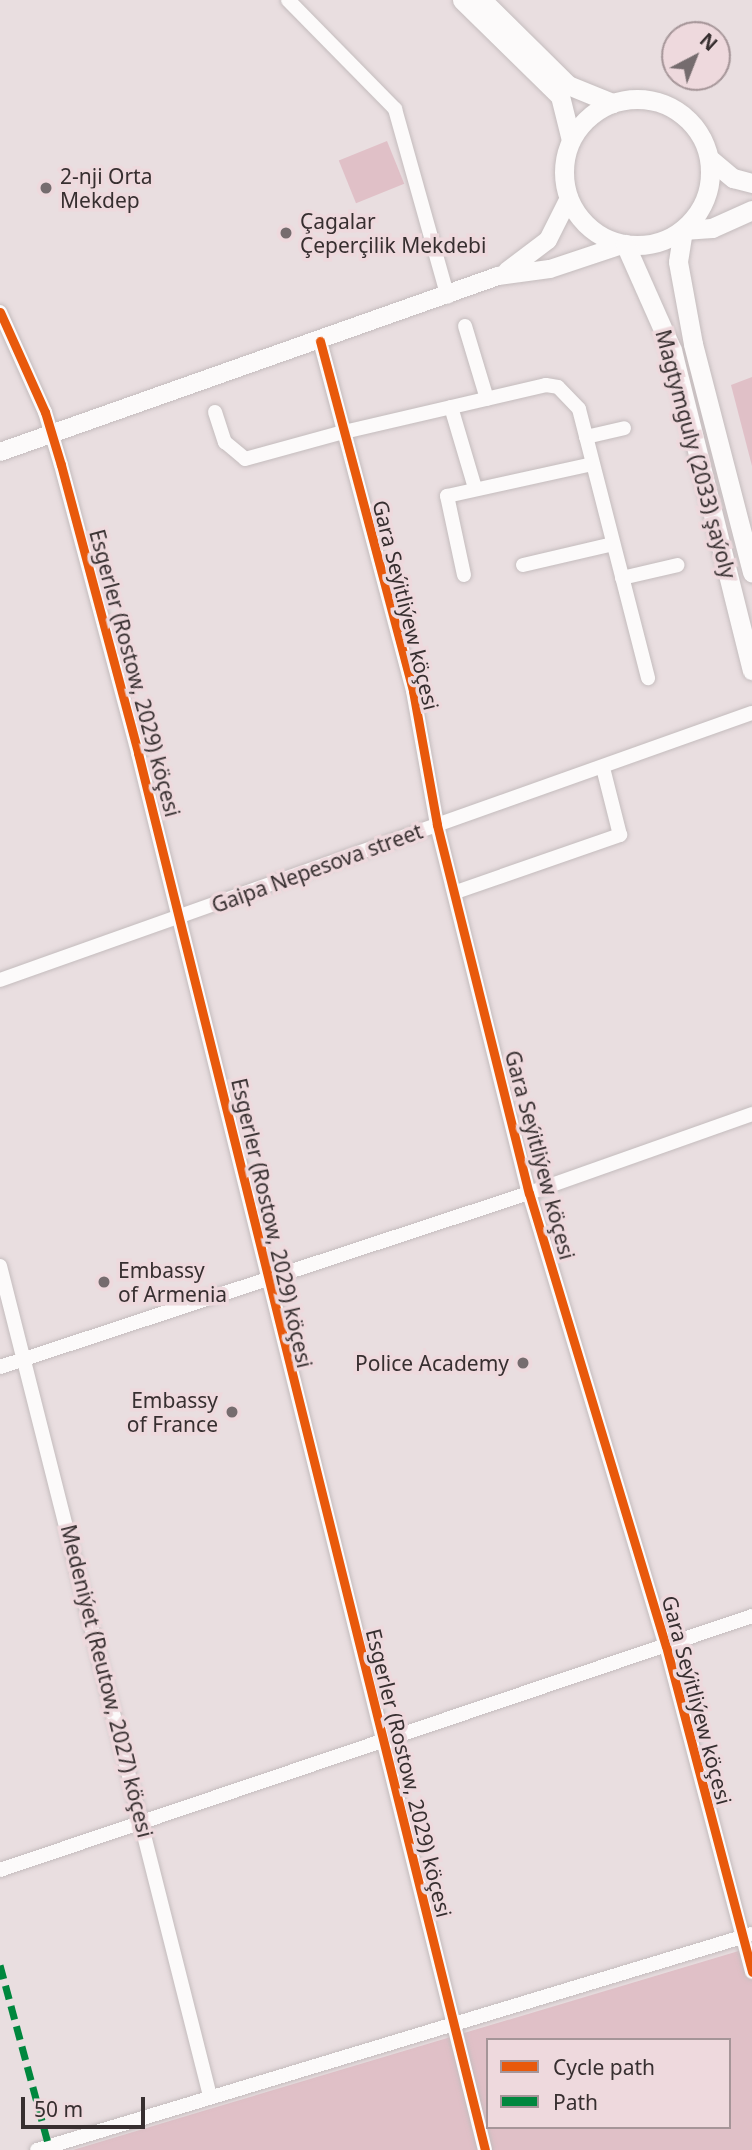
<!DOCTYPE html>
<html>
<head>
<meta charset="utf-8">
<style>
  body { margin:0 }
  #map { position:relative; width:752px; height:2150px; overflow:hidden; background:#e9dee0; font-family:"Noto Sans",sans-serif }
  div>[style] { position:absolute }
  .green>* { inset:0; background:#e0c0c7; transform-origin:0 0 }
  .roads { filter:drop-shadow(0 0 2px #c4bcbd) drop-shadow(0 0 2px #c4bcbd) }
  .minor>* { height:14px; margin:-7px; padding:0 7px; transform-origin:7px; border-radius:7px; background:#fcfafa }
  .tertiary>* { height:18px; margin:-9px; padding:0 9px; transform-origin:9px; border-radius:9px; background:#fcfafa }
  .secondary>* { height:19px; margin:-9.5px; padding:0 9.5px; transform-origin:9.5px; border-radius:9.5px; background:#fcfafa }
  .secondary>.ring { margin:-9.5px; padding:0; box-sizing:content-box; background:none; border:19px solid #fcfafa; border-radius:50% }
  .quiet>* { height:7px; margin-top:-3.5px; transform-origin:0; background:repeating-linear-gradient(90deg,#00873e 0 14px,transparent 0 21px) }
  .cycleway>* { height:9px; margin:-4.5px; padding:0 4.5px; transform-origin:4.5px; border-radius:4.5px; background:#e8590c }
  .dots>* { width:19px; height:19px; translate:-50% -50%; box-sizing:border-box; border:4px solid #eed9dd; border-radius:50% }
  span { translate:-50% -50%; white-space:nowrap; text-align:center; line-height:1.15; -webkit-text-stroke:7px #eed9dd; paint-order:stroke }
  .poi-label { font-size:21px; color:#372f30 }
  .left { translate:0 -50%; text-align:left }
  .right { translate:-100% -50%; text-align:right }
  .street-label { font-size:21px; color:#372f30 }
  .legend { position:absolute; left:486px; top:2038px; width:245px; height:91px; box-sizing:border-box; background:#eed9dd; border:2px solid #a59598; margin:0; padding:9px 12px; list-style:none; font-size:21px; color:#372f30 }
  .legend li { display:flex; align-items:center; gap:14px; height:35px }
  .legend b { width:35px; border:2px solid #a59598 }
  .north { position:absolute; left:661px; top:21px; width:70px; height:70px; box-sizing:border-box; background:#eed9dd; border:2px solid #a59598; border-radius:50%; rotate:42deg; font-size:19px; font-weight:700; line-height:28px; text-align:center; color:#372f30 }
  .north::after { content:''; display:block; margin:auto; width:24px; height:32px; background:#756c6e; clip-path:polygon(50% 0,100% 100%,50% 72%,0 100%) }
  .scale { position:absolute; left:21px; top:2097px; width:124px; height:32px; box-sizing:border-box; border:4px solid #372f30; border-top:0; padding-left:9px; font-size:21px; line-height:24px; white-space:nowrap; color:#372f30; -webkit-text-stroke:5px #eed9dd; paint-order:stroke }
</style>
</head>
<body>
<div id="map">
  <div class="green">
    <div style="left:387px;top:141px;width:46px;height:52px;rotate:68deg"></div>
    <div style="clip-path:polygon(752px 377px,752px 466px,731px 385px)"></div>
    <div style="clip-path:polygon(evenodd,752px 1947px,752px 2150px,73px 2150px,203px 2111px,752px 1947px,488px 2040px,729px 2040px,729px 2127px,488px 2127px,488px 2040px)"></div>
  </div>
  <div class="roads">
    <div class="minor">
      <div style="left:288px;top:0;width:153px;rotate:45.5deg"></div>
      <div style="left:395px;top:109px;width:195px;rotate:74.3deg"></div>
      <div style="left:0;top:312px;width:110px;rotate:65.8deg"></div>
      <div style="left:45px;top:412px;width:55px;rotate:73.2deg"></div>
      <div style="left:61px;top:465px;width:298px;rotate:75deg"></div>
      <div style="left:138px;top:753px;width:1439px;rotate:76.05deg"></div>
      <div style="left:465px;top:326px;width:76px;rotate:73.2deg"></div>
      <div style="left:320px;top:341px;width:362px;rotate:75.1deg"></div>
      <div style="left:413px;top:691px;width:136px;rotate:79.8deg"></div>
      <div style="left:437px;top:825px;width:379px;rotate:76deg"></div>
      <div style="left:529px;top:1193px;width:473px;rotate:73.2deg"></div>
      <div style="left:666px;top:1646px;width:337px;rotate:75.2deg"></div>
      <div style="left:451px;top:407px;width:84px;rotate:73.5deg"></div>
      <div style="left:215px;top:412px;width:32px;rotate:72deg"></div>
      <div style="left:225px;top:442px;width:26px;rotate:40deg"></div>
      <div style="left:245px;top:459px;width:103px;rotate:-15.3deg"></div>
      <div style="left:344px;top:432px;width:207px;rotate:-13.1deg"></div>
      <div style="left:546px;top:385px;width:12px;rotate:9deg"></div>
      <div style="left:558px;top:387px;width:30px;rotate:46deg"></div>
      <div style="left:579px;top:409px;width:278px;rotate:75.6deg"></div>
      <div style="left:586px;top:437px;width:39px;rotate:-13deg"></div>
      <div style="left:523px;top:565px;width:92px;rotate:-13.1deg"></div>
      <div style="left:464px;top:575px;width:81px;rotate:-102.1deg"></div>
      <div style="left:447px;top:496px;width:149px;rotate:-12.4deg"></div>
      <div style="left:622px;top:578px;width:57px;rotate:-13.1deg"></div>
      <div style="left:456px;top:892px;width:174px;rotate:-19.2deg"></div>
      <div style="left:620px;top:835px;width:69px;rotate:-104.2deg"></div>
      <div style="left:0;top:980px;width:798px;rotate:-19.55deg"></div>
      <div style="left:0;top:1266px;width:856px;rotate:75.8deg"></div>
      <div style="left:0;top:1367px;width:557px;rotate:-18.21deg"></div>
      <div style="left:529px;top:1193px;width:237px;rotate:-19.5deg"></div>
      <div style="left:0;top:1870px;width:794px;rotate:-18.66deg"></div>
      <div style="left:37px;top:2150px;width:747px;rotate:-16.81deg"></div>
    </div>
    <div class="tertiary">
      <div style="left:507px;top:271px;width:51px;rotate:-37.1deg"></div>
      <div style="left:548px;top:240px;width:47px;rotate:-63.4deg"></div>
      <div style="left:0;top:452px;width:528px;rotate:-19.46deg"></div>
      <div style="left:498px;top:276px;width:52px;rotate:-7.7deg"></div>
      <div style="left:550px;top:269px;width:79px;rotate:-18.4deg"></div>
    </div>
    <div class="secondary">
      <div style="left:462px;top:0;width:137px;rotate:44.4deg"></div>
      <div style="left:560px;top:96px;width:45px;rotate:76deg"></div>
      <div style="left:482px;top:0;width:121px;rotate:44.7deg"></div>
      <div style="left:568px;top:85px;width:48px;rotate:22.2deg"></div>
      <div class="ring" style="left:564px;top:99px;width:127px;height:127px"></div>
      <div style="left:710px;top:159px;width:30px;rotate:40deg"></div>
      <div style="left:733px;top:178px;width:20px;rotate:15deg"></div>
      <div style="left:752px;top:210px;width:44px;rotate:155.8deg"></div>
      <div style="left:712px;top:228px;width:29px;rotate:176deg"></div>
      <div style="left:683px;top:230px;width:32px;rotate:99deg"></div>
      <div style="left:678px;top:262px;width:83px;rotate:79.6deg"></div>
      <div style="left:693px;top:344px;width:236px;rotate:75.5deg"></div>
      <div style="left:625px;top:244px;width:116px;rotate:66.1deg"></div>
      <div style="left:672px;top:350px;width:330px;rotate:76deg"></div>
    </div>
  </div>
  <div class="quiet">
    <div style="left:0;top:1965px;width:188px;rotate:74.9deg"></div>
  </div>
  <div class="cycleway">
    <div style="left:0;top:312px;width:110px;rotate:65.8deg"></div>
    <div style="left:45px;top:412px;width:55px;rotate:73.2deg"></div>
    <div style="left:61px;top:465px;width:298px;rotate:75deg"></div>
    <div style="left:138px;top:753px;width:1439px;rotate:76.05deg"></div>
    <div style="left:320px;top:341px;width:362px;rotate:75.1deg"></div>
    <div style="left:413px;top:691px;width:136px;rotate:79.8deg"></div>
    <div style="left:437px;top:825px;width:379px;rotate:76deg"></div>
    <div style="left:529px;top:1193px;width:473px;rotate:73.2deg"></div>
    <div style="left:666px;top:1646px;width:337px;rotate:75.2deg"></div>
  </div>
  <div class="dots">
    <div style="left:46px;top:188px;background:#756c6e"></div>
    <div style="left:286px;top:233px;background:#756c6e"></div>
    <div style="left:104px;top:1282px;background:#756c6e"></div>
    <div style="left:523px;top:1363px;background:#756c6e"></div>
    <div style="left:232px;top:1412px;background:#756c6e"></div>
  </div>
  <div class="poi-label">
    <span class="left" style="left:60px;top:188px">2-nji Orta<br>Mekdep</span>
    <span class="left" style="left:300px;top:233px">Çagalar<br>Çeperçilik Mekdebi</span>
    <span class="left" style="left:118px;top:1282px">Embassy<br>of Armenia</span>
    <span class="right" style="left:509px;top:1363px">Police Academy</span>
    <span class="right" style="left:218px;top:1412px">Embassy<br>of France</span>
  </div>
  <div class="street-label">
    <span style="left:696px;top:454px;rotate:75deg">Magtymguly (2033) şaýoly</span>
    <span style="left:406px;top:605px;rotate:76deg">Gara Seýitliýew köçesi</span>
    <span style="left:135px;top:673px;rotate:75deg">Esgerler (Rostow, 2029) köçesi</span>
    <span style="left:317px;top:868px;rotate:-20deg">Gaipa Nepesova street</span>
    <span style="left:540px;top:1155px;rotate:75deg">Gara Seýitliýew köçesi</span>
    <span style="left:272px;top:1223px;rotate:77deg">Esgerler (Rostow, 2029) köçesi</span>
    <span style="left:107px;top:1681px;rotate:76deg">Medeniýet (Reutow, 2027) köçesi</span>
    <span style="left:697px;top:1700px;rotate:75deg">Gara Seýitliýew köçesi</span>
    <span style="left:409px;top:1773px;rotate:76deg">Esgerler (Rostow, 2029) köçesi</span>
  </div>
  <ul class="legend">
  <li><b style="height:9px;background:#e8590c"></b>Cycle path</li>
  <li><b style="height:9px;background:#00873e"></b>Path</li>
  </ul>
  <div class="north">N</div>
  <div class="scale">50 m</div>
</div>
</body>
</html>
